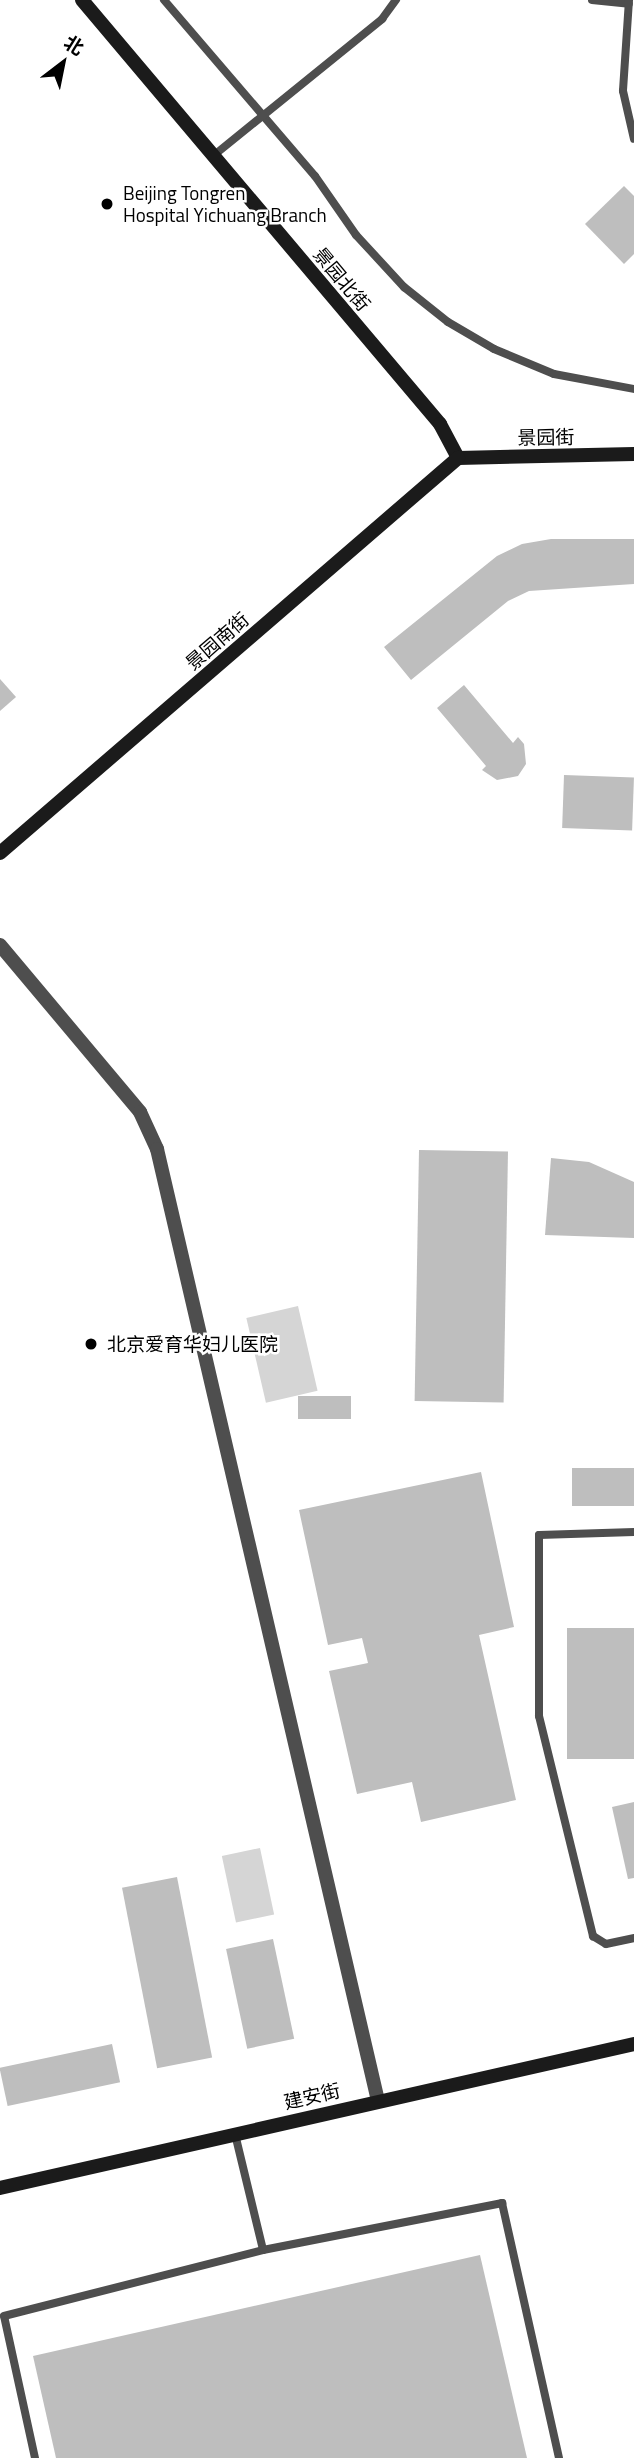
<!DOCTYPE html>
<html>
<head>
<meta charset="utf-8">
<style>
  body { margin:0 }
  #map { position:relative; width:634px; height:2458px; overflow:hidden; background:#fff; font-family:"Titillium Web","Noto Sans SC",sans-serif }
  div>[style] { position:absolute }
  .green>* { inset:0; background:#d5d5d5; transform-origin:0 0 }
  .building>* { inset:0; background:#bebebe; transform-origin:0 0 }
  .lane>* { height:8px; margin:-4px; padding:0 4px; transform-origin:4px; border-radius:4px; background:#4e4e4e }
  .street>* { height:14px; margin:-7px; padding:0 7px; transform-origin:7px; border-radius:7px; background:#4e4e4e }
  .secondary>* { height:14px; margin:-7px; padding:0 7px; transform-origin:7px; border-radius:7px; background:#1b1b1b }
  .dots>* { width:19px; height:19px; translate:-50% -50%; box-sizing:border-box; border:4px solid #fff; border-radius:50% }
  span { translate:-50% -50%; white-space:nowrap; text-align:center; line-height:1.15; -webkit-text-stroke:5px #fff; paint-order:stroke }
  .poi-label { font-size:19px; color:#000 }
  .left { translate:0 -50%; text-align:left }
  .street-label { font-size:19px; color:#000 }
  .north { position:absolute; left:28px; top:28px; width:70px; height:70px; -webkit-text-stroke:5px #fff; paint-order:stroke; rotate:32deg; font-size:19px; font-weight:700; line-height:28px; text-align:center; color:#000 }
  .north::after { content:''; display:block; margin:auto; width:24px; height:32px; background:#000; clip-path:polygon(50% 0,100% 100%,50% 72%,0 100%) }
</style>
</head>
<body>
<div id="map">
  <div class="green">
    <div style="left:298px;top:1306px;width:87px;height:53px;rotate:77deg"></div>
    <div style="left:260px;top:1848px;width:68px;height:39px;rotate:78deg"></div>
  </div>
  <div class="building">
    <div style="clip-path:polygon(624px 186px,634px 196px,634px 254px,624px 264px,585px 224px)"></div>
    <div style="clip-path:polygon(551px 539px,634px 539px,634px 584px,529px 591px,508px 601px,411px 680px,384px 647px,497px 556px,522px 544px)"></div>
    <div style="clip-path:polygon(0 679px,16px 697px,0 711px)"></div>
    <div style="clip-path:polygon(464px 685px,513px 743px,518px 737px,524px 744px,526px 764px,518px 776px,497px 780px,482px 770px,486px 766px,437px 708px)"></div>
    <div style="left:564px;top:775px;width:70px;height:53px;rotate:2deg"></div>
    <div style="left:419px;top:1150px;width:89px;height:251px;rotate:1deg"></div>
    <div style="clip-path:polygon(551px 1158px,589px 1162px,634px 1182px,634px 1238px,545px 1235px)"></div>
    <div style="left:351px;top:1396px;width:23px;height:53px;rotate:90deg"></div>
    <div style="left:572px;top:1468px;width:62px;height:38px"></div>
    <div style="clip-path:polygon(481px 1472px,514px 1627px,479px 1635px,516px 1800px,421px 1822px,412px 1782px,357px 1794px,329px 1671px,368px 1663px,362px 1638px,328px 1645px,299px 1510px)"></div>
    <div style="left:634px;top:1628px;width:131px;height:67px;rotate:90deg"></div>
    <div style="clip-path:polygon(634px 1802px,634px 1878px,628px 1879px,612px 1807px)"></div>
    <div style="left:177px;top:1877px;width:184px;height:56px;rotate:79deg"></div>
    <div style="left:273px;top:1939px;width:102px;height:48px;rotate:78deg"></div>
    <div style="left:112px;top:2044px;width:39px;height:115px;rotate:78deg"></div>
    <div style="clip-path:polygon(480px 2255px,527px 2458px,56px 2458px,33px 2356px)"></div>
  </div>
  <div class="lane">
    <div style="left:164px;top:0;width:232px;rotate:49.4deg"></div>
    <div style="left:315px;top:176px;width:72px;rotate:55.2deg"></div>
    <div style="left:356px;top:235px;width:71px;rotate:47.3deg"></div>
    <div style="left:404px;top:287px;width:56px;rotate:38.5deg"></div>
    <div style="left:448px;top:322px;width:53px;rotate:30.4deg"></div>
    <div style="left:494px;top:349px;width:65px;rotate:22.6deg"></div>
    <div style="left:554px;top:374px;width:81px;rotate:10.6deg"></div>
    <div style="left:592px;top:0;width:37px;rotate:6deg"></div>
    <div style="left:629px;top:0;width:91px;rotate:93.8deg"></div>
    <div style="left:623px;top:91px;width:49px;rotate:77.1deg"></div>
    <div style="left:213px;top:156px;width:218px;rotate:-39deg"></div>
    <div style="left:382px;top:19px;width:24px;rotate:-54deg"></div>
    <div style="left:634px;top:1532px;width:95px;rotate:178.2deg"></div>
    <div style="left:539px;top:1535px;width:181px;rotate:90deg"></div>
    <div style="left:539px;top:1716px;width:227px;rotate:76.2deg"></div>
    <div style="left:593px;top:1936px;width:15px;rotate:32deg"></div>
    <div style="left:606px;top:1944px;width:29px;rotate:-12deg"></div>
    <div style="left:235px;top:2134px;width:119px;rotate:76.4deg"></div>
    <div style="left:35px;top:2458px;width:145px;rotate:-102.3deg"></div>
    <div style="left:4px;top:2316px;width:267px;rotate:-14.3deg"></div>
    <div style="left:263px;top:2250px;width:244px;rotate:-11.1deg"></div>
    <div style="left:502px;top:2203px;width:261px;rotate:77.4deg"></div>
  </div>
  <div class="street">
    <div style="left:0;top:945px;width:218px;rotate:50deg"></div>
    <div style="left:140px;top:1112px;width:41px;rotate:65.3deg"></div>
    <div style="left:157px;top:1149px;width:977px;rotate:76.93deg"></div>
  </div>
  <div class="secondary">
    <div style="left:82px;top:0;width:555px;rotate:49.82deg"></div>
    <div style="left:440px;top:424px;width:38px;rotate:62deg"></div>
    <div style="left:458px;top:458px;width:176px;rotate:-1.3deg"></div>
    <div style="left:0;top:853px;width:605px;rotate:-40.78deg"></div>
    <div style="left:0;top:2188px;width:650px;rotate:-12.8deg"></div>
  </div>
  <div class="dots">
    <div style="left:107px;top:204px;background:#000"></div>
    <div style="left:91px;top:1344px;background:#000"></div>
  </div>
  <div class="poi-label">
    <span class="left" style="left:123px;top:204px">Beijing Tongren<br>Hospital Yichuang Branch</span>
    <span class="left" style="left:107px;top:1344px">北京爱育华妇儿医院</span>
  </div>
  <div class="street-label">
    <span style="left:342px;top:279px;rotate:50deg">景园北街</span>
    <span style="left:546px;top:437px;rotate:-1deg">景园街</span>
    <span style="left:217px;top:641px;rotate:-41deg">景园南街</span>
    <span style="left:312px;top:2096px;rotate:-13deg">建安街</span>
  </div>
  <div class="north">北</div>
</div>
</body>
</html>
